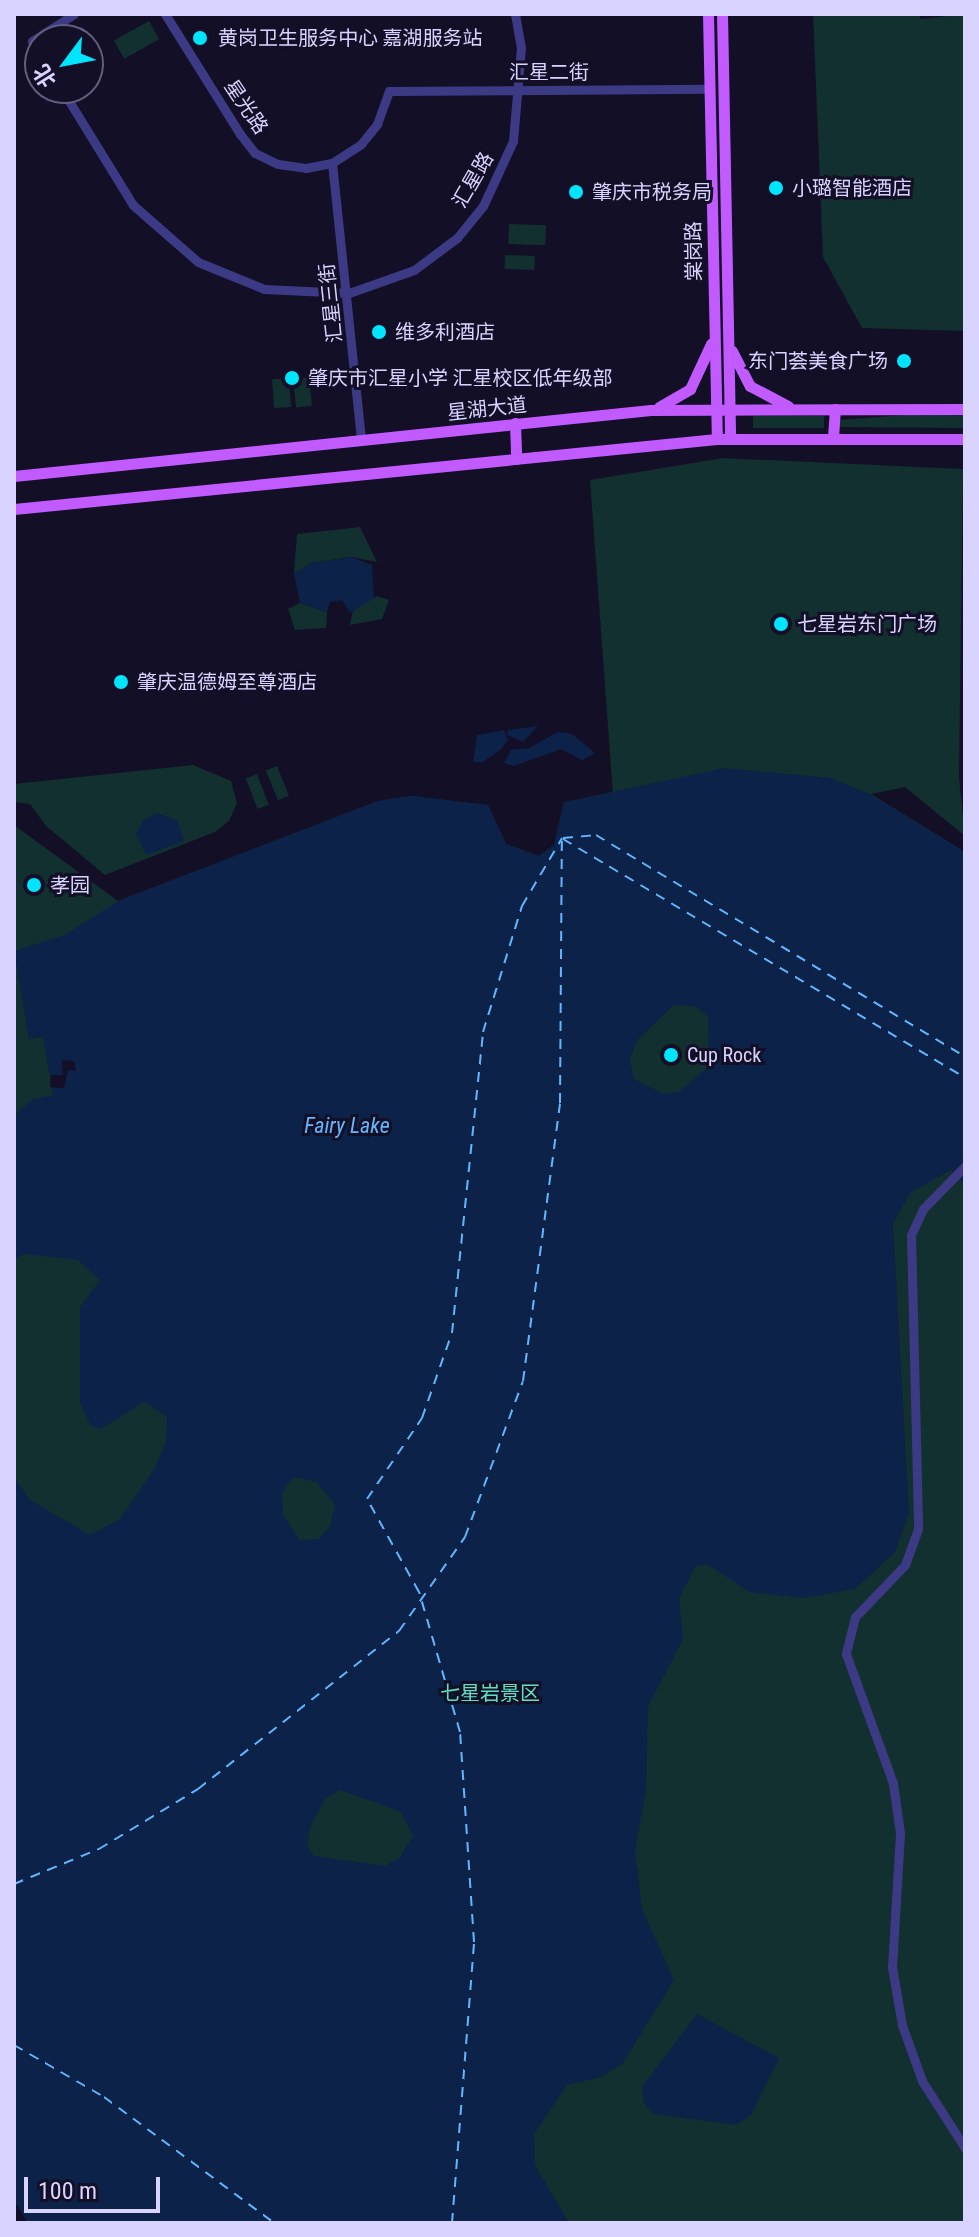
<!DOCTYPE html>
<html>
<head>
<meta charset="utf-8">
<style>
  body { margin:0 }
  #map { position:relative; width:979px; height:2237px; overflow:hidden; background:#130f26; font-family:"Roboto Condensed","Noto Sans SC",sans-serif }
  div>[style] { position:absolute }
  .green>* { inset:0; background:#12302f; transform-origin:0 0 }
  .water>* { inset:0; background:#0c2248 }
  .pier>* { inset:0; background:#130f26 }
  .ferry>* { height:2px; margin-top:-1px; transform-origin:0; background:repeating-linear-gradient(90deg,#62b6ff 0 10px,transparent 0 18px) }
  .minor>* { height:9px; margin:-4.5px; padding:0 4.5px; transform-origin:4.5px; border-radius:4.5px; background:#3d3a85 }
  .major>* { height:11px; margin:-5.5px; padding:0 5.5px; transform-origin:5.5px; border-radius:5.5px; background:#c25bff }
  .dots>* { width:22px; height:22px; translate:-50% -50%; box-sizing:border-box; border:4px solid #130f26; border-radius:50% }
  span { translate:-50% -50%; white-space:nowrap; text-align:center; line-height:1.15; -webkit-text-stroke:6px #130f26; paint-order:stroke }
  .poi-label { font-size:20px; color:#d9d4ff }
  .left { translate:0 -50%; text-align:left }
  .right { translate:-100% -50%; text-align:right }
  .street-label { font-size:20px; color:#d9d4ff }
  .park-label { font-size:20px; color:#5fe0c0 }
  .water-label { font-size:22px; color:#62b6ff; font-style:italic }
  .frame { position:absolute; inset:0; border:16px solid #d9d4ff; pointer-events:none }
  .north { position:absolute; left:24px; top:24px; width:80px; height:80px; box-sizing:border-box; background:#130f26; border:2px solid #625e7d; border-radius:50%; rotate:238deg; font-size:22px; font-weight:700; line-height:32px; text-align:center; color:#d9d4ff }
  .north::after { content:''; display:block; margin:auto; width:28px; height:36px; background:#00e5ff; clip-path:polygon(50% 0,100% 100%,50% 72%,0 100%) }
  .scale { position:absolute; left:24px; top:2177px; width:136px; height:36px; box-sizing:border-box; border:4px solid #d9d4ff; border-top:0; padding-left:10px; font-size:24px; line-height:28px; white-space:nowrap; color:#d9d4ff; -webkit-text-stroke:6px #130f26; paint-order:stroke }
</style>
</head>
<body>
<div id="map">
  <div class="green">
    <div style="clip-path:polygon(813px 14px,918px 14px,921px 19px,965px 14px,965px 331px,862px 328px,823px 257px)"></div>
    <div style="left:149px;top:21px;width:21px;height:40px;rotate:61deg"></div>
    <div style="left:509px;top:224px;width:37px;height:20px;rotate:2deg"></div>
    <div style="left:505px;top:255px;width:30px;height:14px;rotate:2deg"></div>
    <div style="left:309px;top:377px;width:29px;height:16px;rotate:84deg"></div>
    <div style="left:289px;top:378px;width:29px;height:17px;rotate:86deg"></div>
    <div style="clip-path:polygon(920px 414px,965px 415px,965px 428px,838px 427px,838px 420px)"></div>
    <div style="left:824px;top:416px;width:12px;height:71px;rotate:90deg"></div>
    <div style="clip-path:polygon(723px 458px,963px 469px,959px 777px,965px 836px,905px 787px,871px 794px,965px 852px,965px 2223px,28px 2223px,14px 2200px,14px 825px,118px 901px,378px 801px,412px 796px,488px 805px,506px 844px,539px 856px,554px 845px,564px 802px,613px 795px,590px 480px)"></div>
    <div style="clip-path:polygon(360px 527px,377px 562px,351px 557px,311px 563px,294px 574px,297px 534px)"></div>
    <div style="clip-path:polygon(377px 596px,389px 600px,382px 619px,350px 625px,353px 610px)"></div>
    <div style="clip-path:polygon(300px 603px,327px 612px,326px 628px,295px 630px,288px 609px)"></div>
    <div style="clip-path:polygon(193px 765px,231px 781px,237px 803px,229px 821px,215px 832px,105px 875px,46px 826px,30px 804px,14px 802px,14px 784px)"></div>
    <div style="left:277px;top:766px;width:32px;height:12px;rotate:68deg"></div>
    <div style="left:257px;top:774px;width:33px;height:12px;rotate:69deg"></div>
  </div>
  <div class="water">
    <div style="clip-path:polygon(351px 557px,372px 565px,374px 598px,350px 613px,342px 600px,330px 602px,327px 612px,300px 603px,294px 574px,311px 563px)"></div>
    <div style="clip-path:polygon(538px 726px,523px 742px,507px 735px,508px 730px)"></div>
    <div style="clip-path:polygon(504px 730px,508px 740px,501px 749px,483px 762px,473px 762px,477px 735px)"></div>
    <div style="clip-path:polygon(558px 732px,572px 734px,595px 753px,582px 760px,561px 749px,514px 766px,504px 763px,511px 750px,529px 748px)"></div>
    <div style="clip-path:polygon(evenodd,725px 768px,830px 778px,870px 794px,965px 852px,965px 1185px,951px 1170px,910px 1193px,893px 1224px,909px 1513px,895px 1552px,855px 1589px,804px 1598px,749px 1592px,707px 1564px,696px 1566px,679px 1598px,683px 1640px,648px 1706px,646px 1790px,635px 1851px,642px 1909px,674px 1980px,623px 2063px,601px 2077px,567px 2085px,534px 2134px,535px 2165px,569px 2223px,28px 2223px,14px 2200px,14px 1477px,30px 1500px,90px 1535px,120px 1519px,156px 1466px,166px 1441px,167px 1417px,144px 1402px,101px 1429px,91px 1426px,80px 1403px,80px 1307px,100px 1280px,78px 1260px,24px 1254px,14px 1259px,14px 1116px,33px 1099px,53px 1095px,43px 1037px,29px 1039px,14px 951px,65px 935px,118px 901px,378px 801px,412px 796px,488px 805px,506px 844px,539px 856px,554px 845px,564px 802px,725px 768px,674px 1005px,694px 1006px,708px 1016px,709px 1066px,679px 1092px,664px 1094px,634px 1079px,630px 1059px,637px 1040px,674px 1005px,725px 768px,294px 1477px,317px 1482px,335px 1505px,330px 1526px,319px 1539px,299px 1540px,283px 1514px,282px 1492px,294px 1477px,725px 768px,340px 1790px,401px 1812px,413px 1836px,400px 1857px,385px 1866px,314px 1856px,307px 1845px,310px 1827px,325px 1799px,340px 1790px)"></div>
    <div style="clip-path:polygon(157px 813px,178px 821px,184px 841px,146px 855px,136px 834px,143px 820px)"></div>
    <div style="clip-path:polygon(697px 2014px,779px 2058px,751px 2115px,736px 2125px,654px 2114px,644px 2103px,642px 2087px)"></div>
  </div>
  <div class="pier">
    <div style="clip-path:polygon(62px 1060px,74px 1061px,76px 1071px,68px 1070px,64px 1088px,50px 1087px,51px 1075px,63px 1075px)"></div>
  </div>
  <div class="ferry">
    <div style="left:563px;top:838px;width:33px;rotate:-5deg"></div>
    <div style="left:596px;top:835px;width:431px;rotate:31deg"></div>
    <div style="left:563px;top:839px;width:468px;rotate:30.7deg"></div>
    <div style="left:14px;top:1884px;width:92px;rotate:-22.4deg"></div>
    <div style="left:99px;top:1849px;width:116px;rotate:-31.2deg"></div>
    <div style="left:198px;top:1789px;width:256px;rotate:-38.2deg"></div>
    <div style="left:399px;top:1631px;width:115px;rotate:-54.9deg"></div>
    <div style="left:465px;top:1537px;width:166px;rotate:-69.6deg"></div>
    <div style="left:523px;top:1381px;width:280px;rotate:-82.4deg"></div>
    <div style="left:560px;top:1103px;width:264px;rotate:-89.6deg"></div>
    <div style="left:14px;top:2045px;width:104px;rotate:30deg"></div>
    <div style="left:104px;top:2097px;width:212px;rotate:36.5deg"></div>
    <div style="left:452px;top:2223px;width:282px;rotate:-85.5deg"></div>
    <div style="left:474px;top:1942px;width:210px;rotate:-93.8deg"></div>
    <div style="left:460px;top:1732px;width:146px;rotate:-106.3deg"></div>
    <div style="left:419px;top:1592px;width:107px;rotate:-119.2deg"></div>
    <div style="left:367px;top:1499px;width:98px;rotate:-55.8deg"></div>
    <div style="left:422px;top:1418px;width:90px;rotate:-70.6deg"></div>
    <div style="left:452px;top:1333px;width:303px;rotate:-84.1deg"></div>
    <div style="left:483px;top:1032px;width:132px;rotate:-72.8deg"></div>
    <div style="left:522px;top:906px;width:79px;rotate:-59.5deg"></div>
  </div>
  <div class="minor">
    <div style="left:165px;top:14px;width:142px;rotate:58deg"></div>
    <div style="left:240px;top:134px;width:24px;rotate:52deg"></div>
    <div style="left:255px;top:153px;width:25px;rotate:26deg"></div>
    <div style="left:278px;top:164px;width:28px;rotate:8deg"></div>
    <div style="left:306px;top:168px;width:26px;rotate:-11deg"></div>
    <div style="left:332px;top:163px;width:35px;rotate:-33deg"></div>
    <div style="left:361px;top:144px;width:26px;rotate:-51deg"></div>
    <div style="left:377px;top:124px;width:35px;rotate:-70deg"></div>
    <div style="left:389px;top:91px;width:320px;rotate:-0.4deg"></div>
    <div style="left:40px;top:54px;width:15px;rotate:-122deg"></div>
    <div style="left:32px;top:41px;width:50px;rotate:-32.7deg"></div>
    <div style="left:61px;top:88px;width:137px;rotate:58.4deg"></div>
    <div style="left:133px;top:205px;width:86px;rotate:41.2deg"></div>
    <div style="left:198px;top:262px;width:71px;rotate:22.2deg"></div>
    <div style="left:264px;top:289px;width:85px;rotate:2.7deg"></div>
    <div style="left:349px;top:293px;width:69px;rotate:-19.5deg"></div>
    <div style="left:414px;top:270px;width:54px;rotate:-36.7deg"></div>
    <div style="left:457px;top:238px;width:41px;rotate:-50.9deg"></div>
    <div style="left:483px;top:206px;width:72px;rotate:-65.2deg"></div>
    <div style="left:513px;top:141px;width:93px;rotate:-85.1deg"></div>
    <div style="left:521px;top:48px;width:35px;rotate:-100deg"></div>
    <div style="left:332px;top:163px;width:278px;rotate:84deg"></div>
    <div style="left:965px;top:1166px;width:60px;rotate:134.3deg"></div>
    <div style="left:923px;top:1209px;width:29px;rotate:115deg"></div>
    <div style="left:911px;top:1235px;width:294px;rotate:88.6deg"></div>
    <div style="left:918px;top:1529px;width:38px;rotate:110deg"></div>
    <div style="left:905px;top:1565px;width:72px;rotate:133.9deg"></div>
    <div style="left:855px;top:1617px;width:38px;rotate:104deg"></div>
    <div style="left:846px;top:1654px;width:137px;rotate:70deg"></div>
    <div style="left:893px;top:1783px;width:50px;rotate:82deg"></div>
    <div style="left:900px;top:1833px;width:134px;rotate:93.4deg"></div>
    <div style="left:892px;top:1967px;width:59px;rotate:80.2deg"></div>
    <div style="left:902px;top:2025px;width:59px;rotate:70.3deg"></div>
    <div style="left:922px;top:2081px;width:80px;rotate:57.3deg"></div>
  </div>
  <div class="major">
    <div style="left:708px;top:14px;width:425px;rotate:88.8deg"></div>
    <div style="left:722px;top:14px;width:424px;rotate:88.9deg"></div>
    <div style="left:732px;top:351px;width:39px;rotate:63deg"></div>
    <div style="left:750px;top:386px;width:43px;rotate:27.8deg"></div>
    <div style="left:659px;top:407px;width:36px;rotate:-30deg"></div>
    <div style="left:690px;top:389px;width:50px;rotate:-65deg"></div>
    <div style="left:515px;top:423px;width:36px;rotate:88deg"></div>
    <div style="left:833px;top:437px;width:28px;rotate:-86deg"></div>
    <div style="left:14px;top:476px;width:640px;rotate:-5.92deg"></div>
    <div style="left:651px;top:410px;width:314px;rotate:-0.2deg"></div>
    <div style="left:14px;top:509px;width:706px;rotate:-5.69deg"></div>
    <div style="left:717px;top:439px;width:248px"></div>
  </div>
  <div class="dots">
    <div style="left:200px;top:38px;background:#00e5ff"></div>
    <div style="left:776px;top:188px;background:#00e5ff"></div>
    <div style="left:576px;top:192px;background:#00e5ff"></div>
    <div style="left:379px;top:332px;background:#00e5ff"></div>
    <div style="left:904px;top:361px;background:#00e5ff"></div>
    <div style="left:292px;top:378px;background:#00e5ff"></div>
    <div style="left:781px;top:624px;background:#00e5ff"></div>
    <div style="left:121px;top:682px;background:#00e5ff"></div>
    <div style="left:34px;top:885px;background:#00e5ff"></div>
    <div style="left:671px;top:1055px;background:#00e5ff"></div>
  </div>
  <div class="poi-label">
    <span class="left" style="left:218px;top:38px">黄岗卫生服务中心 嘉湖服务站</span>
    <span class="left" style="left:792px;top:188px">小璐智能酒店</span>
    <span class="left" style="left:592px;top:192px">肇庆市税务局</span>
    <span class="left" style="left:395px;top:332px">维多利酒店</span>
    <span class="right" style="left:888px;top:361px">东门荟美食广场</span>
    <span class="left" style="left:308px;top:378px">肇庆市汇星小学 汇星校区低年级部</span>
    <span class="left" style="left:797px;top:624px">七星岩东门广场</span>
    <span class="left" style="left:137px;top:682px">肇庆温德姆至尊酒店</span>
    <span class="left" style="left:50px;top:885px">孝园</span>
    <span class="left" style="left:687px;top:1055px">Cup Rock</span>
  </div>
  <div class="street-label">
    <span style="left:549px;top:72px">汇星二街</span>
    <span style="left:246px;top:107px;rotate:56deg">星光路</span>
    <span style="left:473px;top:180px;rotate:-60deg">汇星路</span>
    <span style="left:694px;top:251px;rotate:-91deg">棠岗路</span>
    <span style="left:331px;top:303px;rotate:-96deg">汇星三街</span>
    <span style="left:487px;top:409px;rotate:-6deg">星湖大道</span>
  </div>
  <div class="park-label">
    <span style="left:490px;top:1693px">七星岩景区</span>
  </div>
  <div class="water-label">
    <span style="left:347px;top:1126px">Fairy Lake</span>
  </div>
  <div class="frame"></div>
  <div class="north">北</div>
  <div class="scale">100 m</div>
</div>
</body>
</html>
